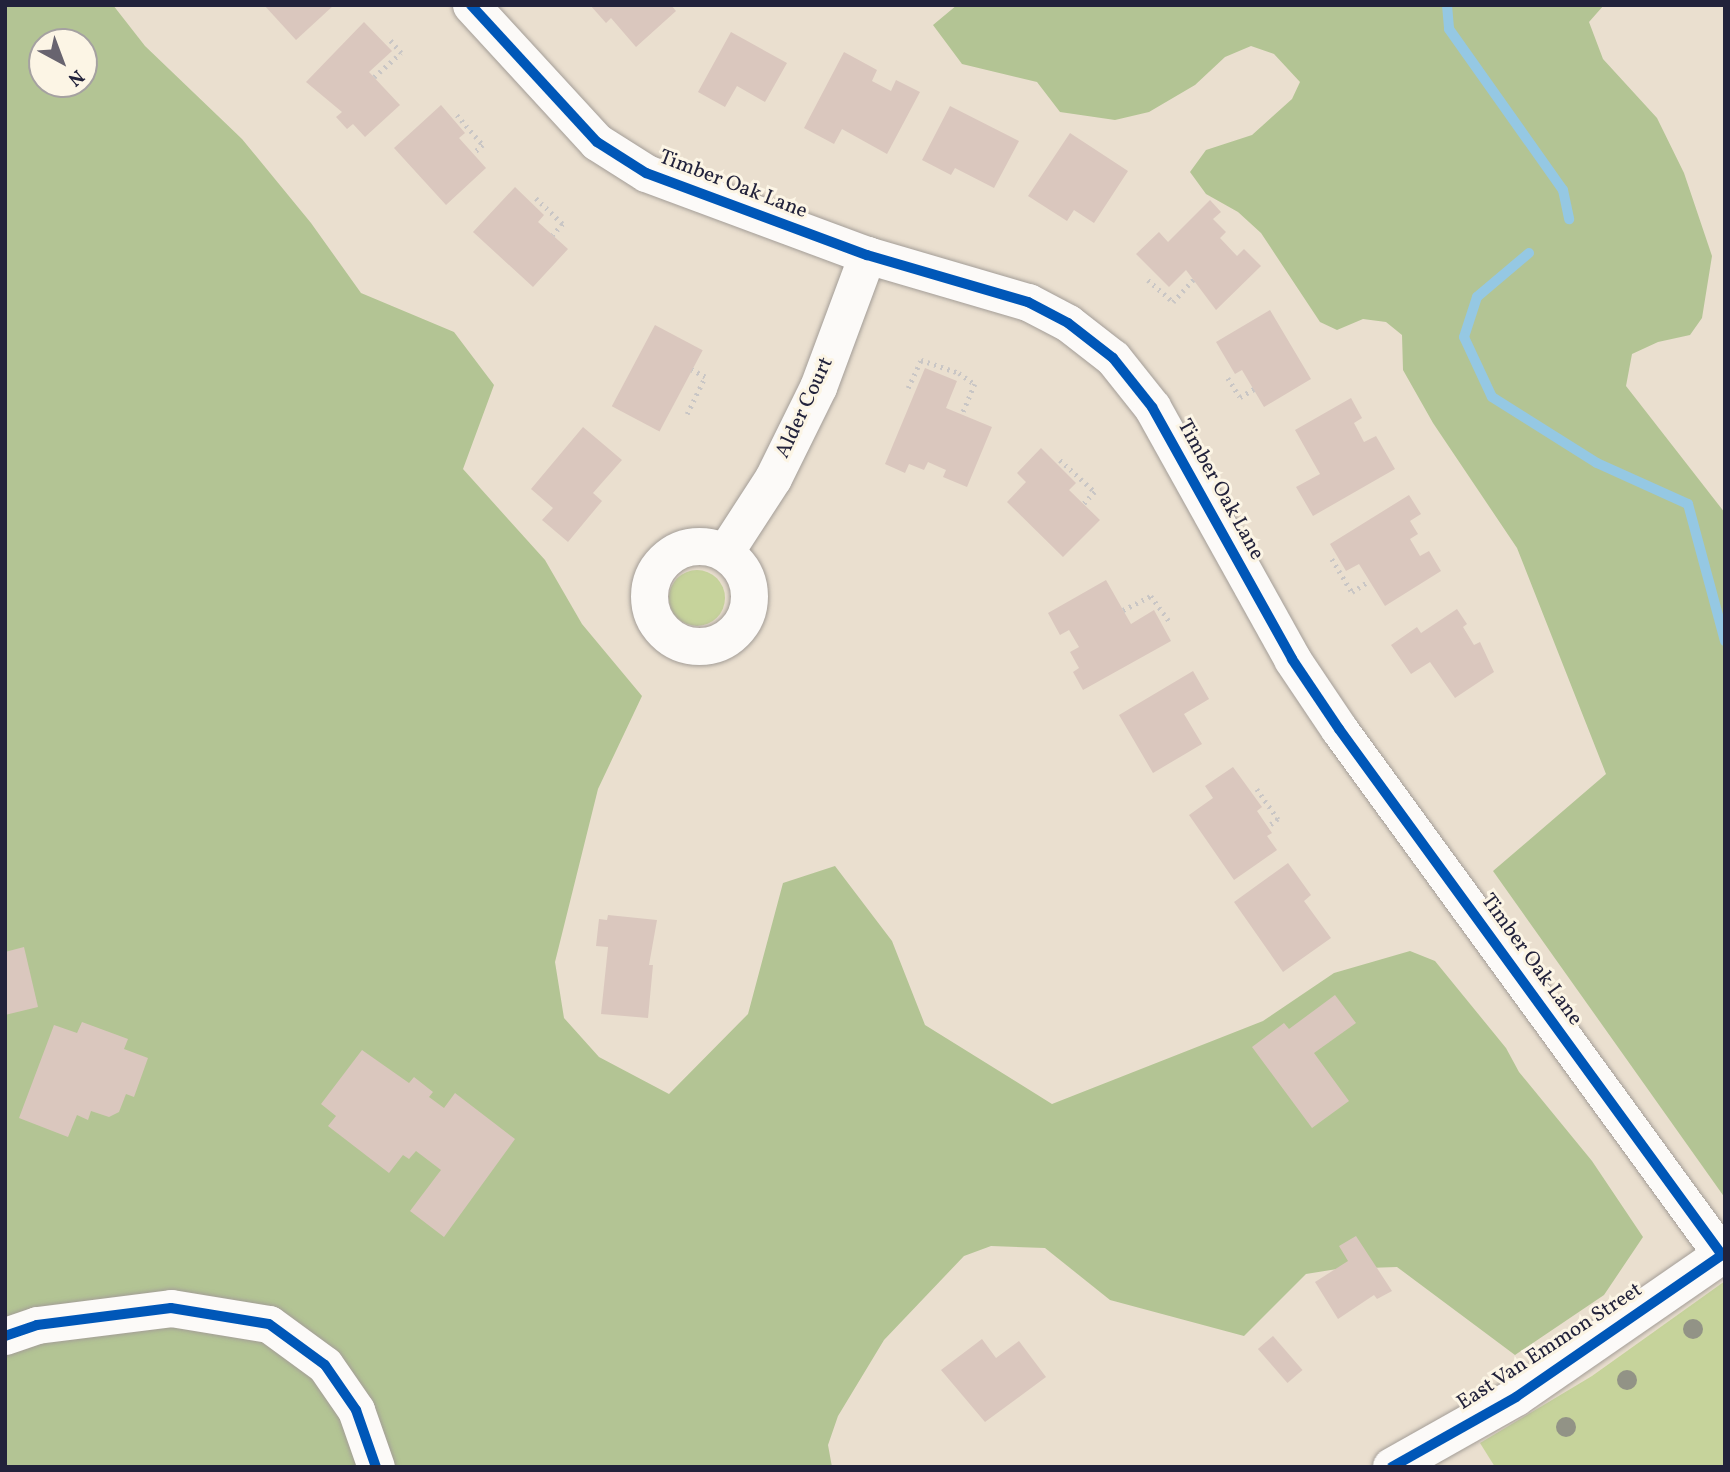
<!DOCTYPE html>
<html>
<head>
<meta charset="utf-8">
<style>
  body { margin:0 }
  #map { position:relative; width:1730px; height:1472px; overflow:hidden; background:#eadfcf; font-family:Vollkorn,serif }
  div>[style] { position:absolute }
  .green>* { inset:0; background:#c6d39b }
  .round { border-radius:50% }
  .forest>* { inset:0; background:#b3c494 }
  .stream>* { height:10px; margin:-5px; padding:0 5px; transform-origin:5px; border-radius:5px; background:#95c8e3 }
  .building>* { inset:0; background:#dac7be; transform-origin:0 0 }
  .path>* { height:4.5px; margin-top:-2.25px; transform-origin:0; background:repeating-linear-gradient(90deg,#c9c6c5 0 2px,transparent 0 7px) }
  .roads { filter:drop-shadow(0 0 2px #a39d97) drop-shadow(0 0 2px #a39d97) }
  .minor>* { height:37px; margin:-18.5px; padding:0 18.5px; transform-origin:18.5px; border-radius:18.5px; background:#fcfaf8 }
  .minor>.ring { margin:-18.5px; padding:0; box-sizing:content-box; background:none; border:37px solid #fcfaf8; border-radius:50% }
  .tertiary>* { height:38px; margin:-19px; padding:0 19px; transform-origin:19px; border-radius:19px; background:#fcfaf8 }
  .cycleway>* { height:10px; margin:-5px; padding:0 5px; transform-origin:5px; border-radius:5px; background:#0057b8 }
  .trees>* { width:20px; height:20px; margin:-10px; border-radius:50%; background:#929386 }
  span { translate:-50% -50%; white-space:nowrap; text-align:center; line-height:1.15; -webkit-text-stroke:6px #fcf5e5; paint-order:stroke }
  .street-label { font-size:21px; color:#22223b }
  .frame { position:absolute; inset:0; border:7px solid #22223b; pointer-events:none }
  .north { position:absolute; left:28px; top:28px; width:70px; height:70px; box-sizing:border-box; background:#fcf5e5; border:2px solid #a5a1a1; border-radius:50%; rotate:139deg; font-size:19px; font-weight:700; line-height:28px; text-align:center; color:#22223b }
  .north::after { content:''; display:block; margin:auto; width:24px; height:32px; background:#68646f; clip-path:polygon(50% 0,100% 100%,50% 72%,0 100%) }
</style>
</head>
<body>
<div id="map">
  <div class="green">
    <div class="round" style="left:669px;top:570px;width:56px;height:56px"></div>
    <div style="clip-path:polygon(1725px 1281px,1725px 1467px,1495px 1467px,1480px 1443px,1592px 1376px)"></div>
  </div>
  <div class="forest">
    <div style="clip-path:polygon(evenodd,5px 5px,113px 5px,145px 46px,242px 139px,311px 223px,361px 293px,454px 332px,494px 385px,463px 469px,545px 560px,582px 624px,642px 696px,598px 789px,555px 962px,564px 1018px,599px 1057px,669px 1094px,748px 1014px,783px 883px,835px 866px,892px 941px,925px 1025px,1052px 1104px,1263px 1021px,1334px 973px,1410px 951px,1435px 961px,1506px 1048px,1519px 1072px,1592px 1161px,1643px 1237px,1604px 1295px,1515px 1355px,1397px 1267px,1337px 1269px,1306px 1274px,1244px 1336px,1110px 1300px,1045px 1248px,991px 1246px,964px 1256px,884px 1340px,838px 1416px,828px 1445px,832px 1467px,5px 1467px,5px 5px,42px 42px,84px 42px,84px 84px,42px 84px,42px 42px)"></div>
    <div style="clip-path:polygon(957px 5px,1604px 5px,1589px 22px,1603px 59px,1657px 118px,1684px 173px,1712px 256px,1702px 318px,1690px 335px,1658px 342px,1632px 354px,1626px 386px,1725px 513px,1725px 1198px,1493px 871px,1606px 774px,1517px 548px,1433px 423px,1403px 370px,1402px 335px,1386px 322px,1363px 319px,1337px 330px,1320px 322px,1261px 233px,1238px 212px,1206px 194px,1190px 172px,1206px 150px,1252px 135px,1292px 99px,1300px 82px,1274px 54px,1251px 46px,1225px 57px,1195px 85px,1149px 112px,1115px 120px,1060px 112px,1037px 82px,962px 64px,933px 25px)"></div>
  </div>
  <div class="stream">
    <div style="left:1447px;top:5px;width:24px;rotate:85deg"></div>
    <div style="left:1449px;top:29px;width:197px;rotate:54.7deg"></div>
    <div style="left:1563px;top:190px;width:30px;rotate:78deg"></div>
    <div style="left:1529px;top:253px;width:68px;rotate:139.8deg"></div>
    <div style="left:1477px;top:297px;width:42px;rotate:108deg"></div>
    <div style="left:1464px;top:337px;width:66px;rotate:65deg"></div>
    <div style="left:1492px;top:397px;width:124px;rotate:32.2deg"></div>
    <div style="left:1597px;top:463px;width:100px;rotate:24.3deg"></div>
    <div style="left:1688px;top:504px;width:142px;rotate:74.9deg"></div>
  </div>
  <div class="building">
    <div style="clip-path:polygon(264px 5px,334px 5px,296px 40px)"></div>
    <div style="clip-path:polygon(590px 5px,671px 5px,676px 11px,636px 47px,611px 18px,606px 23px)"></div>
    <div style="clip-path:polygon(364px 22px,392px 51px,369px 72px,400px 105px,365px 137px,353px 124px,347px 129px,336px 117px,342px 112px,306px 82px)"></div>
    <div style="clip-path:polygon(731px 32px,787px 63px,765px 102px,737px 86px,725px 107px,698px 92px)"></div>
    <div style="clip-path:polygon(844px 52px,877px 70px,872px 81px,891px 91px,896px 80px,920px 92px,887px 154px,842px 129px,834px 144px,804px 128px)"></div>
    <div style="clip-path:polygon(441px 105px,465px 133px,459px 138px,486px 168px,446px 205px,394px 148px)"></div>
    <div style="clip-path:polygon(950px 106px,1019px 141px,994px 188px,955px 168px,951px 175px,922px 160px)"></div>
    <div style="clip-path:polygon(1070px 133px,1128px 171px,1094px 223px,1074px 210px,1067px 221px,1028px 196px)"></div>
    <div style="clip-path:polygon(515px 187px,544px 215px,538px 222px,568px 249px,533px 287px,473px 232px)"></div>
    <div style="clip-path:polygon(1210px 200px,1221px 212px,1213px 219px,1226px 232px,1220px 238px,1237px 256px,1244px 249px,1261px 266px,1216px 310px,1186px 270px,1169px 287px,1136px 254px,1159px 232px,1168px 242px)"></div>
    <div style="clip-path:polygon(1270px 310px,1311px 379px,1264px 407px,1242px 370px,1235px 374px,1216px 342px)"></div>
    <div style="left:655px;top:325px;width:54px;height:92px;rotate:28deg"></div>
    <div style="clip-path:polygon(925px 368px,957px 381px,946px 408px,992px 427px,967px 487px,943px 477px,946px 470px,928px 462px,924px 470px,909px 464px,905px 473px,885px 464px)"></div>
    <div style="clip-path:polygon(1351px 398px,1362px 418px,1354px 423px,1364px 442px,1376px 436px,1395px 469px,1313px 516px,1296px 487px,1320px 474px,1295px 430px)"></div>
    <div style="clip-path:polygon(583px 427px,622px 460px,593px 493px,602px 501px,568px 542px,542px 520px,553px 508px,531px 489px)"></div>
    <div style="clip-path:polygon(1041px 448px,1076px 483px,1069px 490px,1100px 520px,1063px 557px,1007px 502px,1026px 482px,1017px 473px)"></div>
    <div style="clip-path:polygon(1409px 495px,1421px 514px,1410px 521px,1418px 534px,1410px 539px,1420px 556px,1429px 551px,1441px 571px,1385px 606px,1359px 564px,1346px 571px,1330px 544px)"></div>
    <div style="clip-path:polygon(1106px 580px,1131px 624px,1154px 610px,1171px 641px,1083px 690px,1073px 672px,1079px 668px,1070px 652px,1079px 647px,1069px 630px,1060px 635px,1048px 613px)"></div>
    <div style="clip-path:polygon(1457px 609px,1467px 624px,1463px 627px,1474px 645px,1480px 642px,1494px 672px,1455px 698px,1430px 662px,1411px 674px,1391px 645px,1417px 627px,1421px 633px)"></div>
    <div style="clip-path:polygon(1193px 671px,1209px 699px,1184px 714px,1202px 744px,1153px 773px,1119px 715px)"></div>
    <div style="clip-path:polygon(1233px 767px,1262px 807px,1257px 811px,1272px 833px,1267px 836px,1277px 850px,1234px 880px,1189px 815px,1213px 798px,1205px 786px)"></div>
    <div style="clip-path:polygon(1288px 863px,1311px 895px,1304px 901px,1331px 938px,1283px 972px,1234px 902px)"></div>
    <div style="clip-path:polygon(608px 915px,657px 920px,649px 965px,653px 965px,648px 1018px,601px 1014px,608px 947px,596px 946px,599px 919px,607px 920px)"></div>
    <div style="clip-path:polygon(24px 947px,38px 1007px,5px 1015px,5px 952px)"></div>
    <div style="clip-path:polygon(1335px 995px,1356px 1023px,1314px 1053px,1349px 1101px,1312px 1128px,1252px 1047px,1284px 1023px,1289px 1029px)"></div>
    <div style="clip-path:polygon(82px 1022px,128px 1039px,124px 1049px,148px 1058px,134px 1097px,126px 1094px,119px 1112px,109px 1117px,91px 1111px,88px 1120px,77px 1115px,68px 1137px,19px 1118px,54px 1025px,77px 1033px)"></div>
    <div style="clip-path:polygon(362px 1050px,409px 1083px,414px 1077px,433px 1092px,429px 1097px,444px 1108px,455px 1093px,515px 1139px,444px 1237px,410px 1211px,441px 1170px,416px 1151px,409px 1159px,403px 1155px,389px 1173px,328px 1126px,336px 1116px,321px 1104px)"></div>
    <div style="clip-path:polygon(1356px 1236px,1392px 1291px,1377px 1299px,1374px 1295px,1338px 1319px,1315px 1282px,1348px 1261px,1339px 1246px)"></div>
    <div style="left:1273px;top:1336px;width:45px;height:20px;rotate:49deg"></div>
    <div style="clip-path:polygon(982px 1339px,996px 1358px,1019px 1341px,1046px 1377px,985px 1422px,941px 1370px)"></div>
  </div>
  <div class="path">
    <div style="left:374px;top:77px;width:36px;rotate:-42deg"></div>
    <div style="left:401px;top:53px;width:20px;rotate:-131deg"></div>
    <div style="left:457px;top:115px;width:40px;rotate:49deg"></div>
    <div style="left:483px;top:145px;width:13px;rotate:138deg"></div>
    <div style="left:536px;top:198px;width:37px;rotate:44deg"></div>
    <div style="left:563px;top:224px;width:15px;rotate:132deg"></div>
    <div style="left:1148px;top:280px;width:33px;rotate:41deg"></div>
    <div style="left:1173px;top:302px;width:31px;rotate:-48deg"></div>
    <div style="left:1228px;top:378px;width:22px;rotate:58deg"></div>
    <div style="left:1240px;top:397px;width:16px;rotate:-30deg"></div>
    <div style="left:908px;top:388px;width:31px;rotate:-65deg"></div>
    <div style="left:921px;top:360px;width:40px;rotate:18.9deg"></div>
    <div style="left:959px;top:373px;width:19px;rotate:35deg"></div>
    <div style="left:975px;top:384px;width:34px;rotate:113deg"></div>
    <div style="left:687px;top:414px;width:41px;rotate:-64.1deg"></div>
    <div style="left:705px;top:377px;width:15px;rotate:-152deg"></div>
    <div style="left:1060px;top:460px;width:47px;rotate:42.4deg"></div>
    <div style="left:1095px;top:492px;width:16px;rotate:133deg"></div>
    <div style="left:1332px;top:559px;width:39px;rotate:59deg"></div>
    <div style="left:1352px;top:592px;width:20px;rotate:-33deg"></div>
    <div style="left:1123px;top:610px;width:31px;rotate:-27deg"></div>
    <div style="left:1151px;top:596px;width:34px;rotate:54deg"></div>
    <div style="left:1257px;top:789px;width:37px;rotate:55deg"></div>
    <div style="left:1278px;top:819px;width:13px;rotate:141deg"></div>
  </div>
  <div class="roads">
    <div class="minor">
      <div style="left:471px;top:5px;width:186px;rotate:47.4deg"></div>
      <div style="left:597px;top:142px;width:58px;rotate:32.3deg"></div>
      <div style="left:646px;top:173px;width:236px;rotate:20.4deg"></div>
      <div style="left:867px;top:255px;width:168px;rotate:16.3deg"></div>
      <div style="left:1028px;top:302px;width:45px;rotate:27.7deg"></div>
      <div style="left:1068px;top:323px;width:57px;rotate:37.9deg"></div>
      <div style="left:1113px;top:358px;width:63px;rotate:51.5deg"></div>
      <div style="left:1152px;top:407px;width:288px;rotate:60.9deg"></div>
      <div style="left:1292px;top:659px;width:84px;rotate:56.1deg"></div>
      <div style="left:1339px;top:729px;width:651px;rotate:53.94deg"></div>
      <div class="ring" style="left:649px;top:546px;width:63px;height:63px"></div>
      <div style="left:725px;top:552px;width:88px;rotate:-57deg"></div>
      <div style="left:773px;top:478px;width:102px;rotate:-63.7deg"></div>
      <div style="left:818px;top:387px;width:141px;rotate:-69.6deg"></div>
      <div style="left:5px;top:1336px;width:34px;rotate:-19deg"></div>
      <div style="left:37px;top:1325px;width:135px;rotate:-7.2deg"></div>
      <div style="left:171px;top:1308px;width:99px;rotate:9.3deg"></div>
      <div style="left:269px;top:1324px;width:69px;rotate:36.2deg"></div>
      <div style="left:325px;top:1365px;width:55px;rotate:55.4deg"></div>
      <div style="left:356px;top:1410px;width:60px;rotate:70.7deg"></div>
    </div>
    <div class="tertiary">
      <div style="left:1392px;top:1467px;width:142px;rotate:-29.4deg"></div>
      <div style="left:1516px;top:1397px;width:254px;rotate:-34.6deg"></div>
    </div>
  </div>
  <div class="cycleway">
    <div style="left:471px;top:5px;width:186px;rotate:47.4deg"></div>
    <div style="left:597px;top:142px;width:58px;rotate:32.3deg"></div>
    <div style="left:646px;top:173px;width:236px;rotate:20.4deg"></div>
    <div style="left:867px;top:255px;width:168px;rotate:16.3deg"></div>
    <div style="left:1028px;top:302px;width:45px;rotate:27.7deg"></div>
    <div style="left:1068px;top:323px;width:57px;rotate:37.9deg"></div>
    <div style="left:1113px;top:358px;width:63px;rotate:51.5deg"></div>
    <div style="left:1152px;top:407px;width:288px;rotate:60.9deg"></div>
    <div style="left:1292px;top:659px;width:84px;rotate:56.1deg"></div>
    <div style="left:1339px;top:729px;width:651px;rotate:53.94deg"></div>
    <div style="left:5px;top:1336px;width:34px;rotate:-19deg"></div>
    <div style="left:37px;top:1325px;width:135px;rotate:-7.2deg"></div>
    <div style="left:171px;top:1308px;width:99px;rotate:9.3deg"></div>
    <div style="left:269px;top:1324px;width:69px;rotate:36.2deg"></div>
    <div style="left:325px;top:1365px;width:55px;rotate:55.4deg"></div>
    <div style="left:356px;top:1410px;width:60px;rotate:70.7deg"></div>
    <div style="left:1392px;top:1467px;width:142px;rotate:-29.4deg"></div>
    <div style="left:1516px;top:1397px;width:254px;rotate:-34.6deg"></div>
  </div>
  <div class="trees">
    <div style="left:1693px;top:1329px"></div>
    <div style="left:1627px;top:1380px"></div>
    <div style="left:1566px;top:1427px"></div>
  </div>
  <div class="street-label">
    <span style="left:733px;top:185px;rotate:21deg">Timber Oak Lane</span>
    <span style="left:805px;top:408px;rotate:-65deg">Alder Court</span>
    <span style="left:1220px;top:490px;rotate:61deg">Timber Oak Lane</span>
    <span style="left:1531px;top:960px;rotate:54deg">Timber Oak Lane</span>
    <span style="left:1550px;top:1347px;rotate:-33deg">East Van Emmon Street</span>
  </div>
  <div class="frame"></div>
  <div class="north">N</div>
</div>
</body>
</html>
